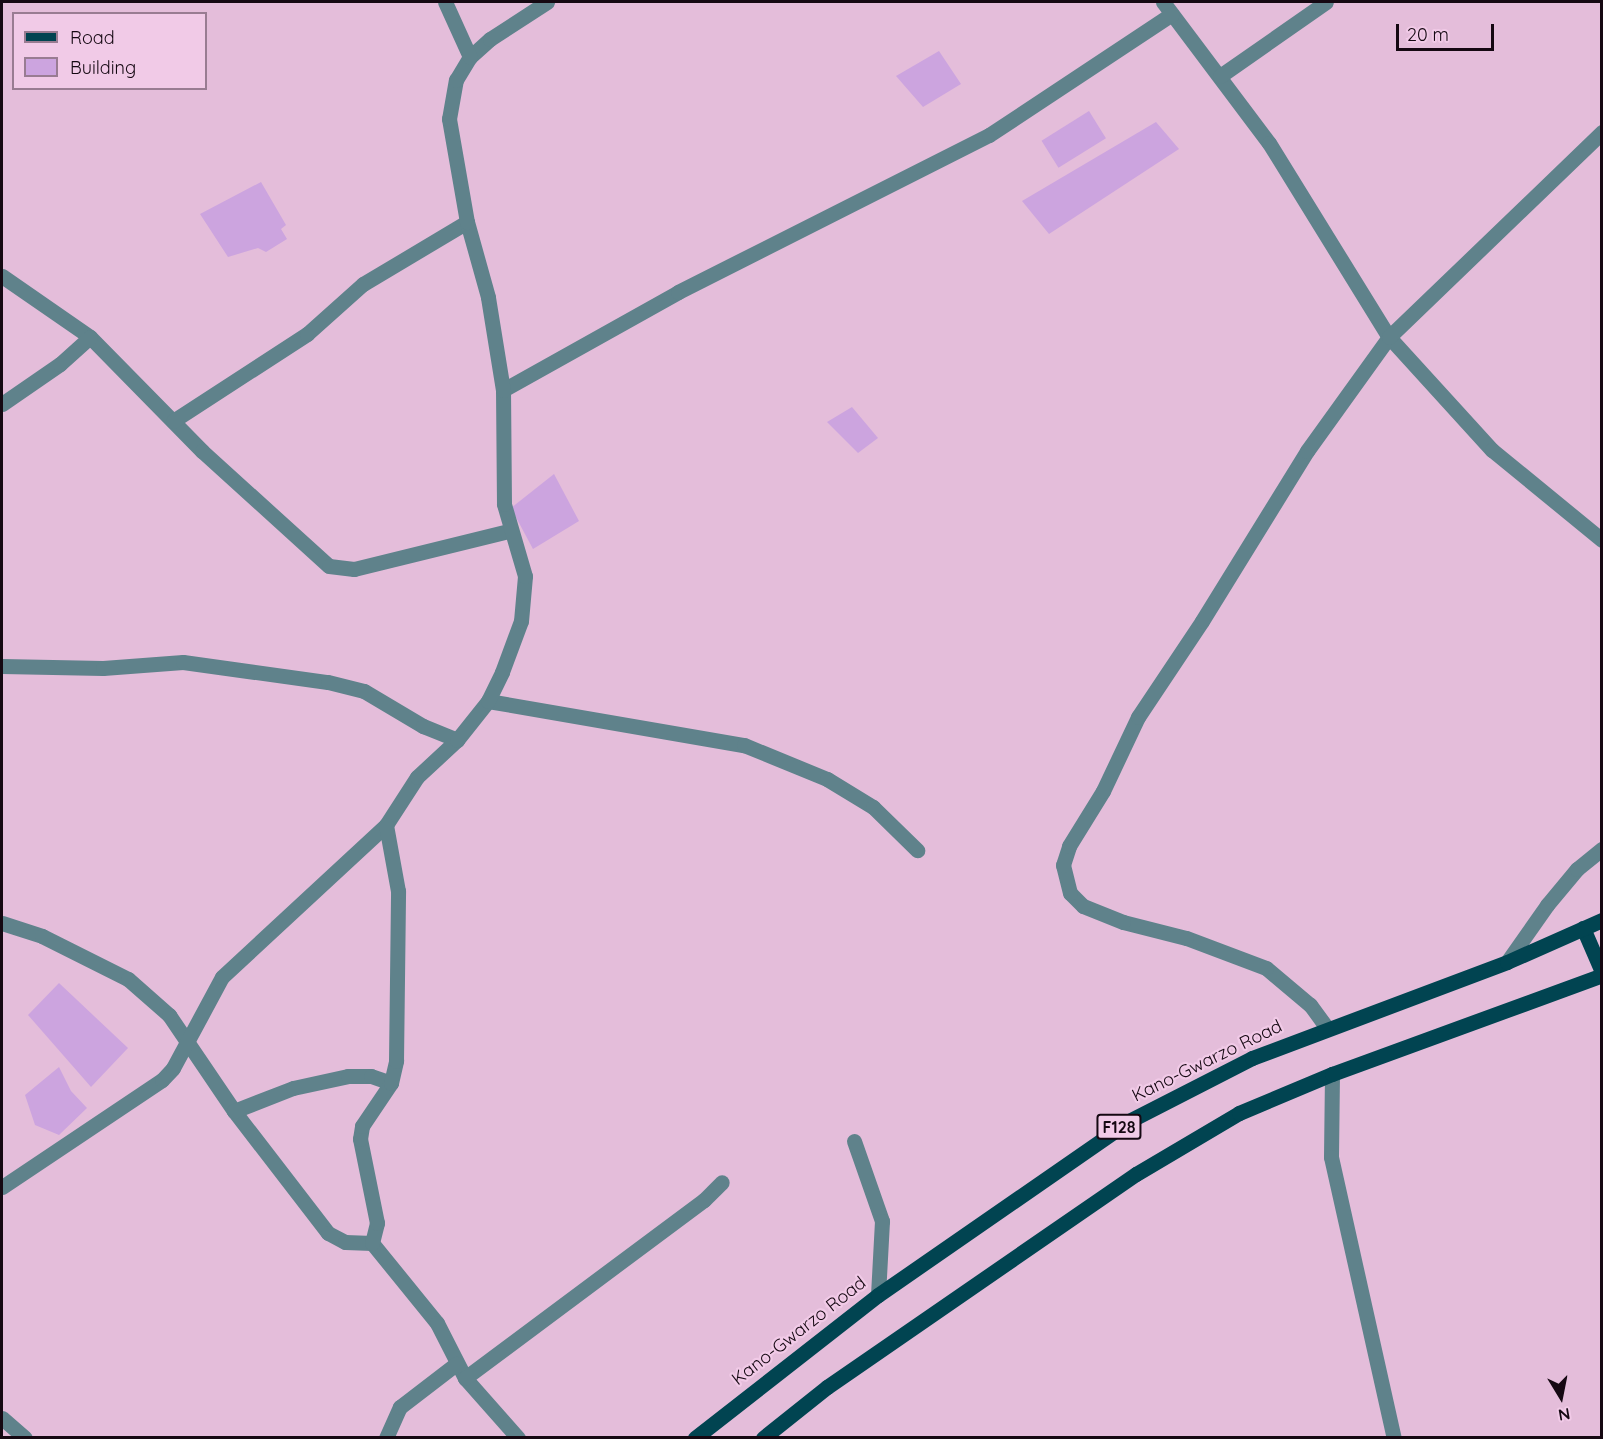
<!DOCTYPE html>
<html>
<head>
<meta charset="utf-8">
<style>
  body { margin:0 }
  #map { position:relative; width:1603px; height:1439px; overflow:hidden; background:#e4bdda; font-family:Quicksand,sans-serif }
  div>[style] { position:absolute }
  .building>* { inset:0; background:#cca4df; transform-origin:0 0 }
  .minor>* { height:15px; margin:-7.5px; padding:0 7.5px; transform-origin:7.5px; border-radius:7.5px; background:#5f828b }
  .major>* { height:15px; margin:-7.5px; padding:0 7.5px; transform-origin:7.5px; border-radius:7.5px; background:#014451 }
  span { translate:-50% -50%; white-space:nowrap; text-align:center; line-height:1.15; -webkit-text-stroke:4.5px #f1cae7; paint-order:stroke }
  .shield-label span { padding:2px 4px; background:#f1cae7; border:2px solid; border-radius:4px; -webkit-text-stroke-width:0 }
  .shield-label { font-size:16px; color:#150812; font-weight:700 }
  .street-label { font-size:18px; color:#150812 }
  .frame { position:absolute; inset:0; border:3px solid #150812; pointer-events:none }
  .legend { position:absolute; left:12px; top:12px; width:195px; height:78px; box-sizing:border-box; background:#f1cae7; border:2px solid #997c92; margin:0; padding:8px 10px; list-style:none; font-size:18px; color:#150812 }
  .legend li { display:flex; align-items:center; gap:12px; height:30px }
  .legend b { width:30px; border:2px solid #997c92 }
  .north { position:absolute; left:1531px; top:1367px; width:60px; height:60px; -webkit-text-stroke:4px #f1cae7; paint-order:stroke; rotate:170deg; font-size:16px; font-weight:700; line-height:24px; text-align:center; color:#150812 }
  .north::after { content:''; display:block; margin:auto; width:21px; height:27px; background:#150812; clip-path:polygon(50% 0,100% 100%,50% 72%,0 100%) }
  .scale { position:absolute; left:1396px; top:24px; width:98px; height:27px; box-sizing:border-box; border:3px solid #150812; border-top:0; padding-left:8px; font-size:18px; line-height:21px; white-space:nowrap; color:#150812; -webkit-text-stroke:4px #f1cae7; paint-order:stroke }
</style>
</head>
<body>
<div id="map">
  <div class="building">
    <div style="clip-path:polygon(939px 51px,961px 84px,923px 107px,896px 76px)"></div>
    <div style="left:1089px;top:111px;width:32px;height:56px;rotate:58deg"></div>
    <div style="clip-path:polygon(1156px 122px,1179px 149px,1049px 234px,1022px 201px)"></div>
    <div style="clip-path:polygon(261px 182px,286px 225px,281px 229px,287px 239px,266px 252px,258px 248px,228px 257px,200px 214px)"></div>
    <div style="clip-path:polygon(852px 407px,878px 438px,858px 453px,827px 422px)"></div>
    <div style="clip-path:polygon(554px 474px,579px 521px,533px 549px,511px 508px)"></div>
    <div style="clip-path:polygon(59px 983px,128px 1048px,91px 1087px,28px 1015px)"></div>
    <div style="clip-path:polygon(59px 1067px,71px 1091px,87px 1108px,59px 1135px,35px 1125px,25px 1095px)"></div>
  </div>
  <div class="minor">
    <div style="left:1163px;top:2px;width:176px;rotate:53.1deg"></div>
    <div style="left:1269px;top:143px;width:228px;rotate:58.3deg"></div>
    <div style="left:1389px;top:337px;width:153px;rotate:47.7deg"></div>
    <div style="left:1492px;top:450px;width:142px;rotate:39.3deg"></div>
    <div style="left:470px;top:57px;width:27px;rotate:-42deg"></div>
    <div style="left:490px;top:39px;width:68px;rotate:-33deg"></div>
    <div style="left:1220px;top:76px;width:129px;rotate:-34.9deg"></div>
    <div style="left:2px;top:276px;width:107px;rotate:34.7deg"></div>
    <div style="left:90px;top:337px;width:160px;rotate:45.5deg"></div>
    <div style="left:202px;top:451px;width:171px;rotate:42.2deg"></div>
    <div style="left:329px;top:566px;width:25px;rotate:7deg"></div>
    <div style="left:354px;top:569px;width:160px;rotate:-13.8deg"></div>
    <div style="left:503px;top:390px;width:201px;rotate:-29.2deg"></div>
    <div style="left:678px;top:292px;width:348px;rotate:-26.8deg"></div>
    <div style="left:989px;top:135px;width:219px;rotate:-33.5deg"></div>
    <div style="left:2px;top:404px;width:70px;rotate:-34.6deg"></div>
    <div style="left:60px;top:364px;width:40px;rotate:-42deg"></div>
    <div style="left:173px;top:421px;width:160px;rotate:-33deg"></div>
    <div style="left:307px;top:334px;width:75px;rotate:-41.8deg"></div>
    <div style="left:363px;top:284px;width:121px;rotate:-30.8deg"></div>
    <div style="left:2px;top:666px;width:101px;rotate:1.1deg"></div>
    <div style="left:103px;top:668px;width:80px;rotate:-4.3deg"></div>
    <div style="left:183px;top:662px;width:146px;rotate:7.9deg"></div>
    <div style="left:328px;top:682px;width:37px;rotate:14deg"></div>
    <div style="left:364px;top:691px;width:69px;rotate:30.7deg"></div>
    <div style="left:423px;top:726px;width:37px;rotate:22deg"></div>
    <div style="left:488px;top:701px;width:260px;rotate:9.8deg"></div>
    <div style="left:744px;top:745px;width:90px;rotate:22.3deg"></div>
    <div style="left:827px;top:779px;width:54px;rotate:31.3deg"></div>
    <div style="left:873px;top:807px;width:62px;rotate:44.3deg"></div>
    <div style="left:2px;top:923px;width:42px;rotate:18deg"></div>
    <div style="left:42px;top:936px;width:96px;rotate:26.6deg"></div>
    <div style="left:128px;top:979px;width:55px;rotate:41.3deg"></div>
    <div style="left:169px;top:1015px;width:116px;rotate:55.9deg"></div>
    <div style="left:234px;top:1111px;width:154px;rotate:52.4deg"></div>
    <div style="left:328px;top:1233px;width:19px;rotate:28deg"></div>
    <div style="left:345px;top:1242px;width:27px;rotate:2deg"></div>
    <div style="left:372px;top:1243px;width:103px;rotate:50.9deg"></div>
    <div style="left:437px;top:1323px;width:62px;rotate:63deg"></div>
    <div style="left:465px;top:1378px;width:80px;rotate:48.5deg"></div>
    <div style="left:1507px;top:962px;width:70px;rotate:-54.9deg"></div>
    <div style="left:1547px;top:905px;width:47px;rotate:-50.2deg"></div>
    <div style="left:1577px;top:869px;width:32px;rotate:-39deg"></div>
    <div style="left:1327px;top:1028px;width:29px;rotate:-126deg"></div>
    <div style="left:1310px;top:1005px;width:57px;rotate:-139.9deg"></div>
    <div style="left:1266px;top:968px;width:85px;rotate:-159.4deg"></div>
    <div style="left:1186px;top:938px;width:65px;rotate:-165.7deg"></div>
    <div style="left:1123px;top:922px;width:43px;rotate:-158.2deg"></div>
    <div style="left:1083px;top:906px;width:18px;rotate:-135deg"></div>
    <div style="left:1070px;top:893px;width:29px;rotate:-104deg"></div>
    <div style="left:1063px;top:865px;width:20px;rotate:-72deg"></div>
    <div style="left:1069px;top:846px;width:65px;rotate:-58.3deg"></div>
    <div style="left:1103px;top:791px;width:82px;rotate:-64.7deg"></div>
    <div style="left:1138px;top:717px;width:115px;rotate:-56.3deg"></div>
    <div style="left:1202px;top:621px;width:200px;rotate:-58.3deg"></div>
    <div style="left:1307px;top:451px;width:140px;rotate:-54.3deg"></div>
    <div style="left:1389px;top:337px;width:296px;rotate:-43.9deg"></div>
    <div style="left:1332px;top:1074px;width:83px;rotate:90.7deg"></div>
    <div style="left:1331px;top:1157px;width:288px;rotate:77.4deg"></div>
    <div style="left:234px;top:1111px;width:63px;rotate:-21.3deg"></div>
    <div style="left:293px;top:1088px;width:56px;rotate:-12.3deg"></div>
    <div style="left:348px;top:1076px;width:23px"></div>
    <div style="left:371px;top:1076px;width:21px;rotate:19deg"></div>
    <div style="left:854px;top:1141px;width:85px;rotate:70.7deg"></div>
    <div style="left:882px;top:1221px;width:74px;rotate:93.1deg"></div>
    <div style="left:2px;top:1187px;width:192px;rotate:-33.8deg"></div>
    <div style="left:162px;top:1080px;width:16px;rotate:-47deg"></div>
    <div style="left:173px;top:1068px;width:103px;rotate:-61.7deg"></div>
    <div style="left:222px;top:977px;width:224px;rotate:-42.8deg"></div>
    <div style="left:386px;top:825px;width:57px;rotate:-57.1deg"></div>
    <div style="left:417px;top:777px;width:54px;rotate:-42.8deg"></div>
    <div style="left:457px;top:740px;width:50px;rotate:-51.5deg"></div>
    <div style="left:488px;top:701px;width:32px;rotate:-64deg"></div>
    <div style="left:502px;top:672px;width:54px;rotate:-69.6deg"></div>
    <div style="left:521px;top:621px;width:45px;rotate:-84.9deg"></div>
    <div style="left:525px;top:576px;width:75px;rotate:-106.3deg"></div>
    <div style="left:504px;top:504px;width:114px;rotate:-90.5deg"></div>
    <div style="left:503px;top:390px;width:94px;rotate:-99.2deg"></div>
    <div style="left:488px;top:297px;width:78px;rotate:-105.6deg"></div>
    <div style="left:467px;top:222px;width:105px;rotate:-99.9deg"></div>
    <div style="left:449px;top:119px;width:40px;rotate:-80deg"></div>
    <div style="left:456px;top:80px;width:27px;rotate:-59deg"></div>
    <div style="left:470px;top:57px;width:60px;rotate:-114.4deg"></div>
    <div style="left:372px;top:1243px;width:21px;rotate:-76deg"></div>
    <div style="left:377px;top:1223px;width:86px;rotate:-101.4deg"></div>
    <div style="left:360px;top:1139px;width:13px;rotate:-81deg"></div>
    <div style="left:362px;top:1126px;width:52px;rotate:-56deg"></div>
    <div style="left:391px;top:1083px;width:23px;rotate:-77deg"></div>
    <div style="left:396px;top:1061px;width:170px;rotate:-89.3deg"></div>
    <div style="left:398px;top:891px;width:67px;rotate:-100.3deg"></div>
    <div style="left:465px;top:1378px;width:298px;rotate:-36.7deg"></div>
    <div style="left:704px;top:1200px;width:25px;rotate:-45deg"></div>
    <div style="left:2px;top:1418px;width:30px;rotate:41deg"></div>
    <div style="left:386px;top:1438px;width:34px;rotate:-66deg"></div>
    <div style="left:400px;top:1407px;width:71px;rotate:-37.5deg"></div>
  </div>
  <div class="major">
    <div style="left:1583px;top:928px;width:48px;rotate:66.6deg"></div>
    <div style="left:695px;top:1438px;width:232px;rotate:-38deg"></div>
    <div style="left:878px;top:1295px;width:305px;rotate:-34.7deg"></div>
    <div style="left:1129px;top:1121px;width:138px;rotate:-27.1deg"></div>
    <div style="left:1252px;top:1058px;width:272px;rotate:-20.6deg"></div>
    <div style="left:1507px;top:962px;width:104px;rotate:-23.9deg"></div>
    <div style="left:763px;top:1438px;width:82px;rotate:-38.6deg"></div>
    <div style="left:827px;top:1387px;width:375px;rotate:-34.6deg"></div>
    <div style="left:1136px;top:1174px;width:120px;rotate:-30.6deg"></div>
    <div style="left:1239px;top:1113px;width:101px;rotate:-22.8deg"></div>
    <div style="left:1332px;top:1074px;width:288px;rotate:-20.1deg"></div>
  </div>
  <div class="shield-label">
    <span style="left:1119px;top:1127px">F128</span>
  </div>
  <div class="street-label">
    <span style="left:1207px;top:1061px;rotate:-26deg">Kano-Gwarzo Road</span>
    <span style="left:799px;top:1331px;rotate:-38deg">Kano-Gwarzo Road</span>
  </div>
  <div class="frame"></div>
  <ul class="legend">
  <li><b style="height:8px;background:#014451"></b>Road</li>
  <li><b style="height:16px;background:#cca4df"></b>Building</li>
  </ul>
  <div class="north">N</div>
  <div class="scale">20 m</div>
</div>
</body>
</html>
